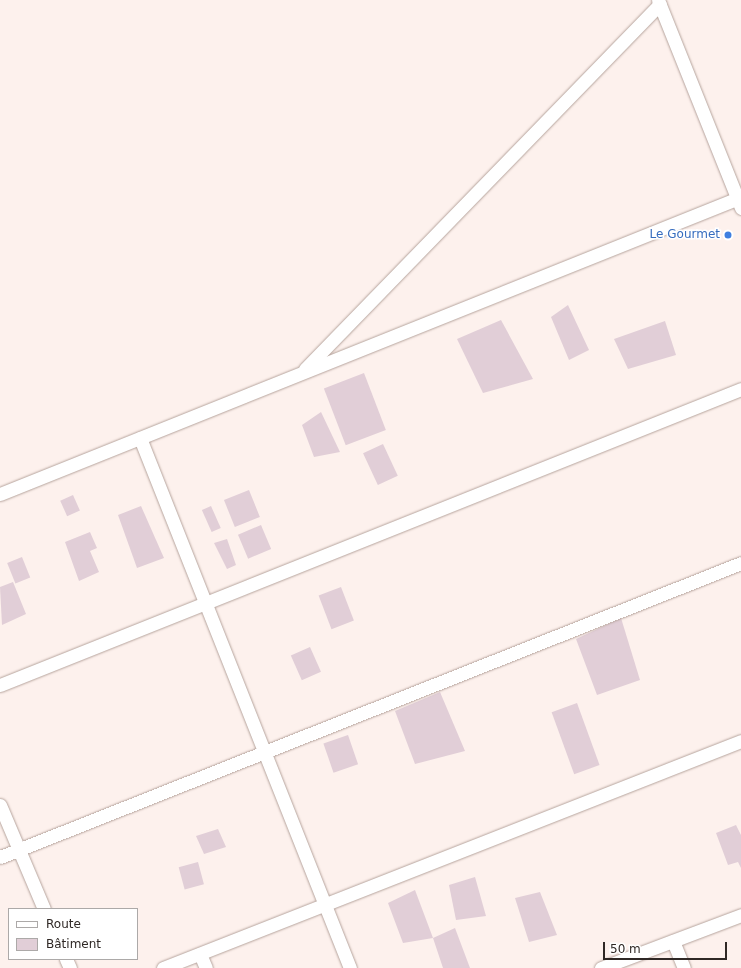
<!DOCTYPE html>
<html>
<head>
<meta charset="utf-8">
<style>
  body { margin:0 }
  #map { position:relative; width:741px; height:968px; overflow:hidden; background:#fdf1ed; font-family:"DejaVu Sans",sans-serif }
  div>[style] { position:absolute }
  .building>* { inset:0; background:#e1ced7; transform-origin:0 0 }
  .roads { filter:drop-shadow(0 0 1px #b6a49d) drop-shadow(0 0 1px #b6a49d) }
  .minor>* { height:13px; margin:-6.5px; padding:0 6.5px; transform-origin:6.5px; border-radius:6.5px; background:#fff }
  .dots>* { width:11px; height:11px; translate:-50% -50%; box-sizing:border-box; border:2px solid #fff; border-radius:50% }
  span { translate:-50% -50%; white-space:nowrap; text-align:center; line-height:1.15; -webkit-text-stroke:3px #fff; paint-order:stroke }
  .shop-label { font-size:12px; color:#366cbe }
  .right { translate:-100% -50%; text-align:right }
  .legend { position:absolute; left:8px; top:908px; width:130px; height:52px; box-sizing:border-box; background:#fff; border:1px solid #aca9a8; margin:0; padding:5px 7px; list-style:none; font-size:12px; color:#2f2825 }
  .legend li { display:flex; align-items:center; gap:8px; height:20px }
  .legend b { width:20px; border:1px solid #aca9a8 }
  .scale { position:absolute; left:603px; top:942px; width:124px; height:18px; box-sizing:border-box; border:2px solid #2f2825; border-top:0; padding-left:5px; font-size:12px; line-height:14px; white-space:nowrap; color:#2f2825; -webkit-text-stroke:3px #fff; paint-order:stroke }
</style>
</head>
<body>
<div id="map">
  <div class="building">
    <div style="clip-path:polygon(568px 305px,589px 350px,569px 360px,551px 317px)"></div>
    <div style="clip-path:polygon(501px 320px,533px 379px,483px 393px,457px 339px)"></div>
    <div style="clip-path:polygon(665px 321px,676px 355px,628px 369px,614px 339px)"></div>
    <div style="left:364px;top:373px;width:61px;height:43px;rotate:69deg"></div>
    <div style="clip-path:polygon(321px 412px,340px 452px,314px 457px,302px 425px)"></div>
    <div style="left:383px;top:444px;width:35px;height:22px;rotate:65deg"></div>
    <div style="left:249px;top:490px;width:29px;height:27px;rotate:68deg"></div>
    <div style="left:73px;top:495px;width:17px;height:14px;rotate:66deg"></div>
    <div style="clip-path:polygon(141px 506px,164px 558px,137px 568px,118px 515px)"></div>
    <div style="left:211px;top:506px;width:24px;height:10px;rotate:66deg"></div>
    <div style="left:261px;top:525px;width:26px;height:25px;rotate:67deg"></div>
    <div style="clip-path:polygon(90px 532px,97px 548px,90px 551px,99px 572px,79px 581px,65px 542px)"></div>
    <div style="clip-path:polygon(227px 539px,236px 565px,227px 569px,214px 543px)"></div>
    <div style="left:22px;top:557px;width:22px;height:16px;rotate:68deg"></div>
    <div style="clip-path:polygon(13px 582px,26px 614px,2px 625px,0 587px)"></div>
    <div style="left:341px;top:587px;width:36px;height:24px;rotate:69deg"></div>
    <div style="clip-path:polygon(621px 618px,640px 680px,597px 695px,576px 639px)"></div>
    <div style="left:310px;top:647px;width:27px;height:21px;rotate:66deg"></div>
    <div style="clip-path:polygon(440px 692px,465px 751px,415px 764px,395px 711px)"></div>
    <div style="left:577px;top:703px;width:66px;height:27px;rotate:70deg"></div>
    <div style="left:348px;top:735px;width:31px;height:26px;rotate:71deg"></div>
    <div style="clip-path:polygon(736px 825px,741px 835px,741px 868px,738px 862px,728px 865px,716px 833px)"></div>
    <div style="clip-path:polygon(218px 829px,226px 847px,204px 854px,196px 836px)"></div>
    <div style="left:198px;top:862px;width:23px;height:20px;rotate:75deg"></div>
    <div style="clip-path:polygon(475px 877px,486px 916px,456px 920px,449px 885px)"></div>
    <div style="clip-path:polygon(415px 890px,433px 938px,403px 943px,388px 903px)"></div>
    <div style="clip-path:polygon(540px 892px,557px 935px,529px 942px,515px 898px)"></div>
    <div style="clip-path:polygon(455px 928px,470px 968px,443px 968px,433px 938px)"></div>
  </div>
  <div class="roads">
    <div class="minor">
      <div style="left:658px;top:0;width:224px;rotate:68.2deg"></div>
      <div style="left:305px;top:369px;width:509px;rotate:-45.8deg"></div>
      <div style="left:140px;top:438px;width:570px;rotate:68.39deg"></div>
      <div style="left:0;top:494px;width:798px;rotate:-21.84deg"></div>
      <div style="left:0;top:685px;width:798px;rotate:-21.77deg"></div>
      <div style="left:0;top:805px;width:113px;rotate:67.1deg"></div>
      <div style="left:0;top:857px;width:797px;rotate:-21.64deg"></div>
      <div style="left:673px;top:941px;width:29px;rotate:68deg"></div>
      <div style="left:200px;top:954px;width:15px;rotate:67deg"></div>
      <div style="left:66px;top:959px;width:10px;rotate:66deg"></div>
      <div style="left:163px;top:968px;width:621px;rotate:-21.44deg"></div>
      <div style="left:601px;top:968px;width:150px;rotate:-20.7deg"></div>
    </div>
  </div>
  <div class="dots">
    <div style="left:728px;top:235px;background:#3f7fe0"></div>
  </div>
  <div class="shop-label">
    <span class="right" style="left:720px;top:235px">Le Gourmet</span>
  </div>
  <ul class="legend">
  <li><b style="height:5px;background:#fff"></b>Route</li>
  <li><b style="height:11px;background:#e1ced7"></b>Bâtiment</li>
  </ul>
  <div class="scale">50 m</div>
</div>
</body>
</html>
